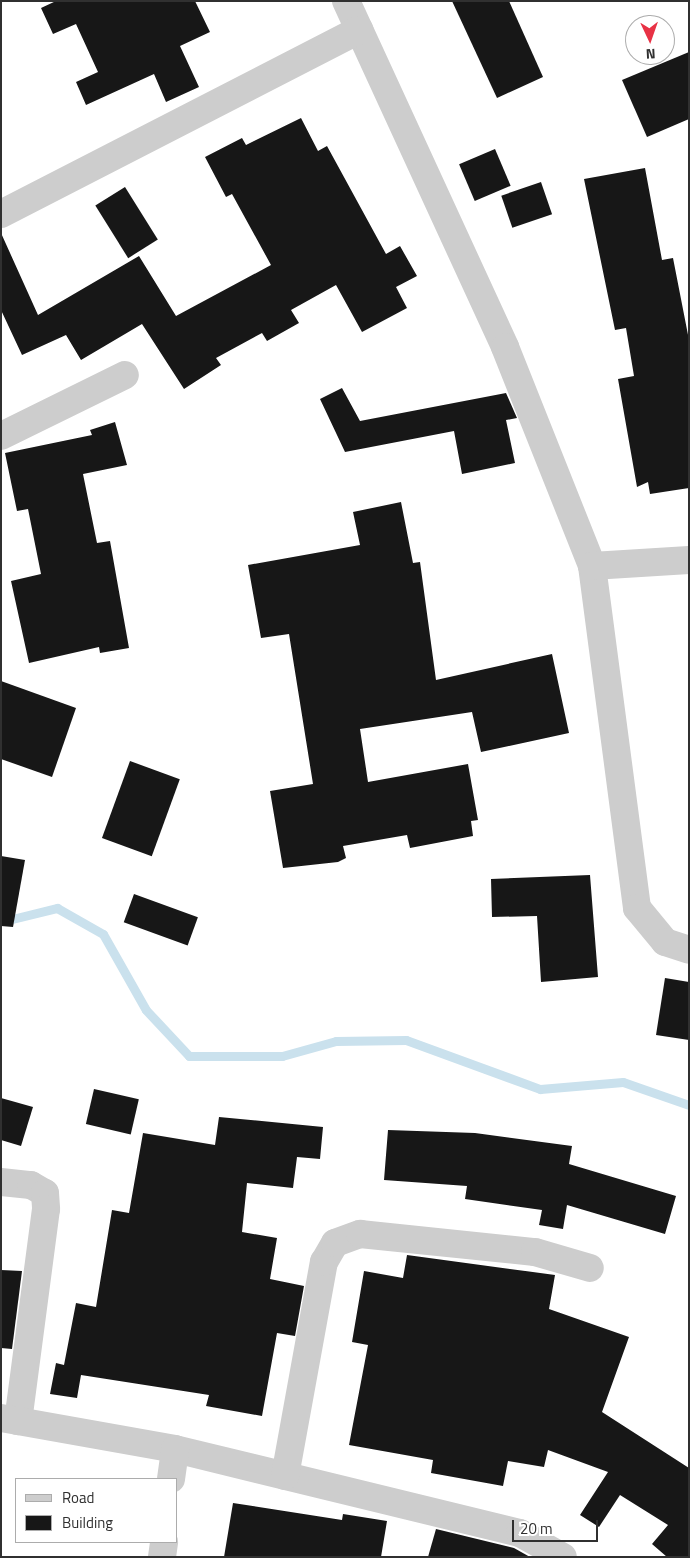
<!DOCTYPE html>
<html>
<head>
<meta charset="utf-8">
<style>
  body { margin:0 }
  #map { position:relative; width:690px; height:1558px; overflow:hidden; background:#fff; font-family:"Titillium Web",sans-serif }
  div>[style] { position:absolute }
  .stream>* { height:9px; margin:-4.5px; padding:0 4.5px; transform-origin:4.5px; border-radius:4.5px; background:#cae1ed }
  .building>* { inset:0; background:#171717; transform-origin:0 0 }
  .minor>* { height:28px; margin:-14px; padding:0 14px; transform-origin:14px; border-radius:14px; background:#cdcdcd }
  span { translate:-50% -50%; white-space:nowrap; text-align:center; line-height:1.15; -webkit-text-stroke:5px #fff; paint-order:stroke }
  .frame { position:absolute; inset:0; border:2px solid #303030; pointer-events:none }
  .legend { position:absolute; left:15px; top:1478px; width:162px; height:65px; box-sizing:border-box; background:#fff; border:1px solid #acacac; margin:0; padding:6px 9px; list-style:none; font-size:15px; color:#303030 }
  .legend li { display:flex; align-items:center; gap:10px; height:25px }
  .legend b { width:25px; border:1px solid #acacac }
  .north { position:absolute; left:625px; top:15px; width:50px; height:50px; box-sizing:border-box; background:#fff; border:1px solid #acacac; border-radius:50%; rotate:177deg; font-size:14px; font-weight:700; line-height:20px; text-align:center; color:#303030 }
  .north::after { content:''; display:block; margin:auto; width:18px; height:22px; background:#e83245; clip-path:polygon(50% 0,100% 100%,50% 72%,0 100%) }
  .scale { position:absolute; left:512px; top:1520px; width:86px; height:22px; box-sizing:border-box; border:2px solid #303030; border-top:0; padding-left:6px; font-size:15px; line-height:18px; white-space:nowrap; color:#303030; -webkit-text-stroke:4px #fff; paint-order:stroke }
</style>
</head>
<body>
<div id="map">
  <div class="stream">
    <div style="left:4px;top:921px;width:55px;rotate:-13.8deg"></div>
    <div style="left:57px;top:908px;width:53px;rotate:29.5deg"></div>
    <div style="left:103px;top:934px;width:87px;rotate:60.5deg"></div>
    <div style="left:146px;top:1010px;width:63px;rotate:46.9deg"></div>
    <div style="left:189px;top:1056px;width:93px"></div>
    <div style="left:282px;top:1056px;width:56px;rotate:-15.5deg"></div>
    <div style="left:336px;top:1041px;width:70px;rotate:-0.8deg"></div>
    <div style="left:406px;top:1040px;width:143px;rotate:20.1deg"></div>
    <div style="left:540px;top:1089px;width:83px;rotate:-4.8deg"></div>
    <div style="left:623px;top:1082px;width:70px;rotate:19.2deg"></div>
  </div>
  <div class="building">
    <div style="clip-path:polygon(56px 1px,195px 1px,210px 32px,180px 46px,199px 87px,166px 102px,154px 74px,86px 105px,76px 82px,98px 72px,76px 24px,53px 34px,41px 8px)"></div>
    <div style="clip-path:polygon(452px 1px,509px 1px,543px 77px,497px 98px)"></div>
    <div style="clip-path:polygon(689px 52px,689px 119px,647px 137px,622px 80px)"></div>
    <div style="clip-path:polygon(301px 118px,318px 151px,327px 146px,386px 254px,400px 246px,417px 276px,396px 287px,407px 308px,362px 332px,336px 285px,291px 310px,299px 323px,267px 341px,262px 333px,216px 358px,221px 365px,184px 389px,142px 324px,81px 360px,66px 335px,22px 355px,1px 310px,1px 233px,38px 315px,139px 256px,176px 316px,271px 265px,232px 194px,226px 197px,205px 157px,242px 138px,246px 145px)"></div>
    <div style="left:495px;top:149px;width:40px;height:39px;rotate:67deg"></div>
    <div style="clip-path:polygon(645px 168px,662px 260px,673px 258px,689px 340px,689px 488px,650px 494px,648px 482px,637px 487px,618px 379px,634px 376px,626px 328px,615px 330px,584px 179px)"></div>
    <div style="left:541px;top:182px;width:34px;height:42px;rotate:71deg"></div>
    <div style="left:125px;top:187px;width:62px;height:35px;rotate:58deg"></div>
    <div style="clip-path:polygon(342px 388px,360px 421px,506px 393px,517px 418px,506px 420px,515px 463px,462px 474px,454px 431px,345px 452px,320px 399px)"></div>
    <div style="clip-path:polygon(115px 422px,127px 465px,83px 474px,97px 543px,110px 541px,129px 648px,100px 653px,99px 647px,29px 663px,11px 581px,41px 574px,28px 509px,17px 511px,5px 453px,92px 435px,90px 430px)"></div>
    <div style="clip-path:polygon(401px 502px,413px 563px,420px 562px,436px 680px,552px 654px,569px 733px,481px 752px,472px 712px,360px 729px,368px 782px,468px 764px,478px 820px,471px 821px,473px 836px,410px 848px,407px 835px,343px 846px,346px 858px,338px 862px,283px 868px,270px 791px,313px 784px,289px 634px,261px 638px,248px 565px,360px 545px,353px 512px)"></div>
    <div style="clip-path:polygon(1px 681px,76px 708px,52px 777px,1px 759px)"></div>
    <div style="left:130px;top:761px;width:53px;height:82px;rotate:20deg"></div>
    <div style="clip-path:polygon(1px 856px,25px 860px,13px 927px,1px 926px)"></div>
    <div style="clip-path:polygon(590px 875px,598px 977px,541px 982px,537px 916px,492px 917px,491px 879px)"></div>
    <div style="left:134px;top:894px;width:68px;height:30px;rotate:20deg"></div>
    <div style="clip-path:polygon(665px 978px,689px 982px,689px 1040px,656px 1035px)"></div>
    <div style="left:94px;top:1089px;width:46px;height:36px;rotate:13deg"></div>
    <div style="clip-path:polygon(1px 1098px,33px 1107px,21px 1146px,1px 1140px)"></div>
    <div style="clip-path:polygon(219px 1117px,323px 1127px,320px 1159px,297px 1157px,293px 1188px,247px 1183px,242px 1232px,277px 1238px,270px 1279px,304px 1286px,295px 1336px,277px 1333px,262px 1416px,206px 1406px,209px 1395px,81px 1375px,77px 1398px,50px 1394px,56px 1363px,64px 1365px,76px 1303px,96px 1307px,112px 1210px,129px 1213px,143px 1133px,215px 1145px)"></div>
    <div style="clip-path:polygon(388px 1130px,475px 1133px,572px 1146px,569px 1164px,676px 1196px,665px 1234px,567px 1205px,563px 1229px,539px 1225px,542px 1210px,465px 1199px,467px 1186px,384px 1180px)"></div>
    <div style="clip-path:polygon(407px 1255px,555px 1275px,549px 1309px,629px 1337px,602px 1412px,689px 1468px,689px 1557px,667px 1557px,652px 1544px,668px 1525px,620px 1495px,599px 1527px,580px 1515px,608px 1472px,548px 1450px,544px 1467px,508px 1461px,503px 1486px,431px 1473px,433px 1460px,349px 1445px,368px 1345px,352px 1342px,364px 1271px,403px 1278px)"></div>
    <div style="clip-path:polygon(1px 1270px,22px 1271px,12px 1349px,1px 1348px)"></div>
    <div style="clip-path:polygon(233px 1503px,342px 1520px,343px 1514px,387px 1521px,381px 1557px,224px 1557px)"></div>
    <div style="clip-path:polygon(436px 1529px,514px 1548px,530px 1557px,428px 1557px)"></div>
  </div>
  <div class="minor">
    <div style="left:346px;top:1px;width:381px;rotate:65.3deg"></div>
    <div style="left:505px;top:347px;width:236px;rotate:68.3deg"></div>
    <div style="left:592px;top:566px;width:345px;rotate:82.5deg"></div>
    <div style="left:637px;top:908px;width:44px;rotate:50.5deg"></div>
    <div style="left:665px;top:942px;width:25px;rotate:18deg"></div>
    <div style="left:1px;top:214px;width:403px;rotate:-27.2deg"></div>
    <div style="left:1px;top:436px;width:138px;rotate:-26.2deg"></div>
    <div style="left:592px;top:566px;width:97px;rotate:-3.5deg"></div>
    <div style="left:1px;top:1182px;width:30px;rotate:6deg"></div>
    <div style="left:31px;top:1185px;width:16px;rotate:30deg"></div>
    <div style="left:45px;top:1193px;width:16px;rotate:86deg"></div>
    <div style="left:46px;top:1209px;width:214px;rotate:97.5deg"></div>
    <div style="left:1px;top:1418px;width:177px;rotate:10.1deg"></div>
    <div style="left:175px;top:1449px;width:355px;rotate:13.7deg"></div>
    <div style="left:520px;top:1533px;width:49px;rotate:29.2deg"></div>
    <div style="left:285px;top:1476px;width:218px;rotate:-79.7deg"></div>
    <div style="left:324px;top:1262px;width:22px;rotate:-60deg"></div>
    <div style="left:335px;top:1243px;width:27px;rotate:-20deg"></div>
    <div style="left:360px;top:1234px;width:176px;rotate:5.9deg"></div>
    <div style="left:535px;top:1252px;width:57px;rotate:16.2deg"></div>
    <div style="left:171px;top:1479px;width:30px;rotate:-82deg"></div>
    <div style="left:162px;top:1557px;width:15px;rotate:-82deg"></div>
  </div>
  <div class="frame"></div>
  <ul class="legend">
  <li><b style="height:6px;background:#cdcdcd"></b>Road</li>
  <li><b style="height:14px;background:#171717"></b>Building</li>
  </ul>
  <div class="north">N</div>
  <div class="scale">20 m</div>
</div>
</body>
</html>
